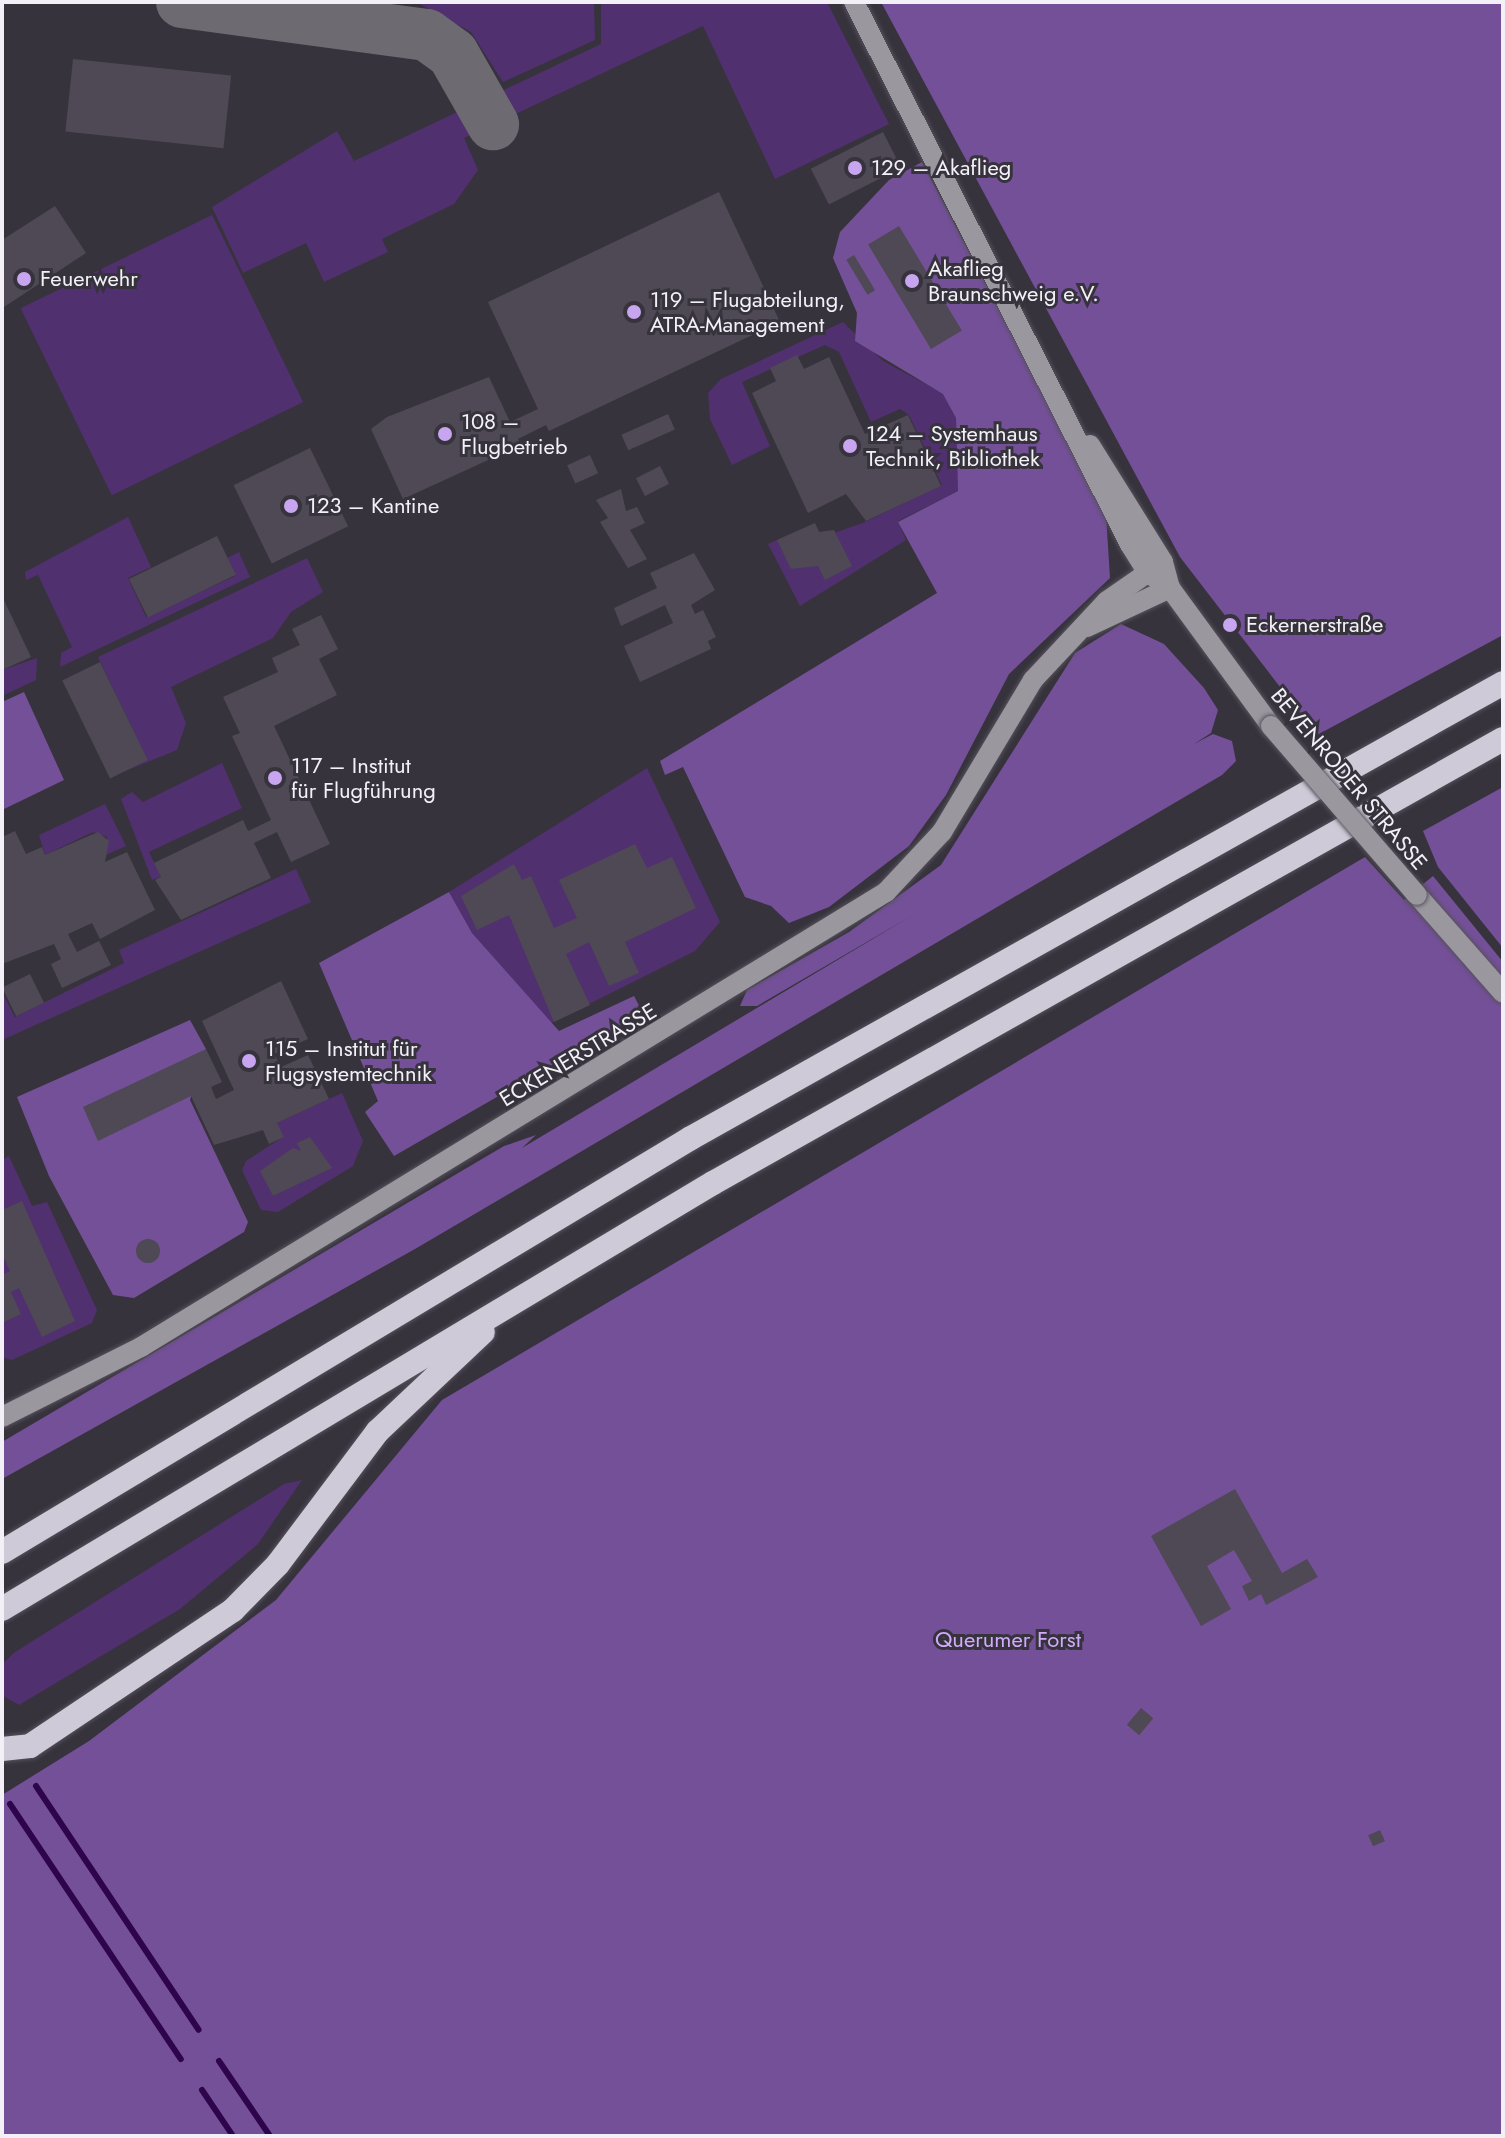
<!DOCTYPE html>
<html>
<head>
<meta charset="utf-8">
<style>
  body { margin:0 }
  #map { position:relative; width:1505px; height:2138px; overflow:hidden; background:#37333d; font-family:Jost,sans-serif }
  div>[style] { position:absolute }
  .green>* { inset:0; background:#50306f; transform-origin:0 0 }
  .forest>* { inset:0; background:#745099 }
  .stream>* { height:6px; margin:-3px; padding:0 3px; transform-origin:3px; border-radius:3px; background:#2e054b }
  .taxiway>* { height:52px; margin:-26px; padding:0 26px; transform-origin:26px; border-radius:26px; background:#6d6a72 }
  .building>* { inset:0; background:#4e4954; transform-origin:0 0 }
  .round { border-radius:50% }
  .roads { filter:drop-shadow(0 0 2px #55515b) drop-shadow(0 0 2px #55515b) }
  .secondary>* { height:20px; margin:-10px; padding:0 10px; transform-origin:10px; border-radius:10px; background:#9a979f }
  .highway>* { height:24px; margin:-12px; padding:0 12px; transform-origin:12px; border-radius:12px; background:#cfcad7 }
  .bridges { filter:drop-shadow(0 0 2px #55515b) drop-shadow(0 0 2px #55515b) }
  .secondary-bridge>* { height:20px; margin:-10px; padding:0 10px; transform-origin:10px; border-radius:10px; background:#9a979f }
  .dots>* { width:22px; height:22px; translate:-50% -50%; box-sizing:border-box; border:4px solid #37333d; border-radius:50% }
  span { translate:-50% -50%; white-space:nowrap; text-align:center; line-height:1.15; -webkit-text-stroke:6px #37333d; paint-order:stroke }
  .poi-label { font-size:22px; color:#f3f0f7 }
  .left { translate:0 -50%; text-align:left }
  .street-label { font-size:22px; color:#f3f0f7 }
  .park-label { font-size:22px; color:#d0abfc }
  .frame { position:absolute; inset:0; border:4px solid #f3f0f7; pointer-events:none }
</style>
</head>
<body>
<div id="map">
  <div class="green">
    <div style="clip-path:polygon(416px 2px,594px 2px,595px 40px,503px 82px,471px 32px)"></div>
    <div style="clip-path:polygon(601px 2px,827px 2px,889px 124px,775px 179px,703px 26px,464px 138px,478px 170px,454px 204px,382px 239px,388px 252px,324px 282px,306px 243px,243px 273px,212px 207px,337px 131px,354px 161px,601px 44px)"></div>
    <div style="left:212px;top:215px;width:208px;height:213px;rotate:64deg"></div>
    <div style="clip-path:polygon(843px 322px,883px 361px,944px 394px,956px 418px,958px 491px,898px 521px,906px 540px,800px 606px,768px 544px,815px 523px,822px 537px,863px 523px,942px 485px,909px 415px,900px 409px,871px 422px,839px 352px,825px 345px,742px 382px,770px 446px,732px 465px,710px 419px,708px 393px,721px 379px)"></div>
    <div style="clip-path:polygon(128px 517px,151px 567px,128px 578px,146px 617px,235px 576px,227px 558px,239px 552px,250px 577px,60px 667px,61px 653px,72px 647px,38px 575px,26px 580px,25px 572px)"></div>
    <div style="clip-path:polygon(307px 558px,323px 592px,291px 612px,273px 638px,171px 687px,186px 723px,177px 750px,108px 778px,147px 759px,98px 657px)"></div>
    <div style="clip-path:polygon(37px 658px,36px 680px,2px 696px,2px 670px)"></div>
    <div style="clip-path:polygon(222px 763px,242px 808px,149px 852px,161px 877px,152px 880px,121px 799px,132px 792px,143px 802px)"></div>
    <div style="clip-path:polygon(647px 768px,720px 922px,695px 951px,551px 1023px,472px 933px,449px 892px)"></div>
    <div style="clip-path:polygon(105px 804px,126px 846px,106px 855px,107px 837px,93px 832px,45px 855px,39px 835px)"></div>
    <div style="clip-path:polygon(296px 869px,311px 902px,2px 1040px,2px 992px,15px 1017px,124px 963px,119px 950px)"></div>
    <div style="clip-path:polygon(342px 1093px,363px 1141px,353px 1166px,278px 1212px,261px 1210px,242px 1170px,246px 1161px,283px 1137px,277px 1123px)"></div>
    <div style="clip-path:polygon(9px 1156px,32px 1206px,47px 1202px,97px 1310px,92px 1323px,12px 1360px,2px 1357px,2px 1160px)"></div>
    <div style="clip-path:polygon(302px 1480px,258px 1544px,180px 1609px,19px 1705px,3px 1696px,2px 1664px,15px 1652px,284px 1484px)"></div>
  </div>
  <div class="forest">
    <div style="clip-path:polygon(881px 2px,1503px 2px,1503px 635px,1317px 735px,1180px 557px)"></div>
    <div style="clip-path:polygon(922px 162px,1106px 514px,1110px 578px,1009px 674px,946px 795px,909px 846px,829px 907px,789px 923px,771px 906px,745px 897px,683px 767px,665px 775px,660px 761px,937px 593px,898px 522px,958px 491px,956px 418px,943px 394px,855px 341px,857px 313px,833px 258px,840px 232px,889px 180px)"></div>
    <div style="clip-path:polygon(1121px 624px,1164px 644px,1204px 688px,1218px 710px,1211px 733px,1194px 744px,1213px 734px,1232px 741px,1236px 761px,1222px 775px,415px 1249px,2px 1479px,2px 1442px,504px 1146px,536px 1135px,522px 1148px,913px 915px,757px 1006px,740px 1006px,747px 990px,849px 932px,941px 865px,1075px 653px)"></div>
    <div style="clip-path:polygon(24px 692px,64px 780px,2px 810px,2px 702px)"></div>
    <div style="clip-path:polygon(1503px 787px,1503px 948px,1438px 867px,1423px 831px)"></div>
    <div style="clip-path:polygon(1365px 857px,1404px 900px,1433px 876px,1503px 962px,1503px 2136px,2px 2136px,2px 1795px,89px 1741px,276px 1600px,442px 1400px)"></div>
    <div style="clip-path:polygon(449px 892px,472px 933px,559px 1031px,634px 996px,643px 1013px,394px 1156px,365px 1112px,378px 1101px,319px 963px)"></div>
    <div style="clip-path:polygon(190px 1020px,206px 1049px,190px 1100px,248px 1222px,244px 1232px,134px 1298px,113px 1295px,49px 1176px,17px 1097px)"></div>
  </div>
  <div class="stream">
    <div style="left:36px;top:1786px;width:293px;rotate:56.3deg"></div>
    <div style="left:10px;top:1804px;width:307px;rotate:56.2deg"></div>
    <div style="left:219px;top:2061px;width:91px;rotate:55.8deg"></div>
    <div style="left:202px;top:2090px;width:55px;rotate:56deg"></div>
  </div>
  <div class="taxiway">
    <div style="left:182px;top:2px;width:247px;rotate:7.7deg"></div>
    <div style="left:427px;top:35px;width:32px;rotate:36deg"></div>
    <div style="left:453px;top:54px;width:81px;rotate:60.3deg"></div>
  </div>
  <div class="building">
    <div style="left:73px;top:59px;width:159px;height:73px;rotate:6deg"></div>
    <div style="left:883px;top:132px;width:40px;height:81px;rotate:63deg"></div>
    <div style="clip-path:polygon(719px 192px,780px 322px,549px 431px,546px 425px,518px 439px,521px 445px,403px 499px,371px 429px,387px 417px,489px 377px,510px 422px,538px 409px,488px 302px)"></div>
    <div style="clip-path:polygon(55px 206px,86px 253px,4px 307px,2px 240px)"></div>
    <div style="left:899px;top:226px;width:122px;height:36px;rotate:59deg"></div>
    <div style="left:854px;top:255px;width:41px;height:9px;rotate:59deg"></div>
    <div style="clip-path:polygon(797px 355px,804px 369px,829px 357px,865px 434px,908px 415px,941px 486px,866px 521px,846px 494px,808px 513px,752px 393px,776px 381px,770px 368px)"></div>
    <div style="left:668px;top:414px;width:17px;height:51px;rotate:66deg"></div>
    <div style="left:310px;top:448px;width:87px;height:85px;rotate:64deg"></div>
    <div style="left:590px;top:455px;width:20px;height:25px;rotate:66deg"></div>
    <div style="left:660px;top:466px;width:20px;height:27px;rotate:63deg"></div>
    <div style="clip-path:polygon(621px 489px,626px 511px,637px 507px,645px 523px,630px 530px,647px 559px,628px 568px,600px 522px,608px 518px,596px 500px)"></div>
    <div style="clip-path:polygon(815px 523px,819px 532px,834px 530px,852px 566px,825px 580px,818px 566px,791px 569px,777px 540px)"></div>
    <div style="left:217px;top:536px;width:43px;height:98px;rotate:64deg"></div>
    <div style="clip-path:polygon(694px 553px,715px 590px,691px 605px,695px 614px,703px 610px,716px 637px,708px 641px,711px 649px,640px 682px,624px 646px,673px 623px,665px 605px,621px 626px,614px 608px,657px 588px,650px 573px)"></div>
    <div style="clip-path:polygon(2px 596px,31px 657px,2px 670px)"></div>
    <div style="clip-path:polygon(321px 615px,338px 649px,319px 659px,337px 695px,274px 726px,330px 844px,291px 862px,277px 832px,254px 843px,271px 878px,181px 920px,155px 880px,161px 877px,154px 863px,243px 820px,248px 831px,271px 820px,232px 736px,240px 733px,223px 697px,278px 672px,272px 658px,300px 645px,292px 629px)"></div>
    <div style="left:100px;top:662px;width:109px;height:42px;rotate:64deg"></div>
    <div style="clip-path:polygon(15px 831px,26px 854px,42px 847px,45px 855px,98px 832px,109px 841px,105px 862px,127px 852px,155px 910px,100px 939px,92px 923px,68px 934px,77px 952px,99px 941px,111px 965px,62px 988px,51px 964px,61px 959px,54px 944px,2px 964px,2px 837px)"></div>
    <div style="clip-path:polygon(635px 844px,647px 868px,672px 857px,696px 908px,625px 942px,639px 973px,609px 986px,589px 942px,566px 954px,590px 1005px,554px 1022px,509px 915px,477px 930px,461px 896px,514px 864px,522px 880px,531px 876px,554px 928px,577px 918px,559px 880px)"></div>
    <div style="left:30px;top:974px;width:32px;height:31px;rotate:64deg"></div>
    <div style="clip-path:polygon(281px 981px,308px 1039px,274px 1054px,281px 1067px,308px 1055px,329px 1099px,277px 1123px,284px 1137px,269px 1144px,263px 1130px,214px 1145px,191px 1096px,98px 1141px,83px 1107px,206px 1049px,222px 1082px,211px 1087px,216px 1099px,234px 1090px,202px 1021px)"></div>
    <div style="clip-path:polygon(310px 1137px,332px 1168px,273px 1196px,260px 1171px,293px 1148px,301px 1151px,297px 1143px)"></div>
    <div style="clip-path:polygon(22px 1201px,75px 1321px,42px 1337px,19px 1288px,11px 1292px,21px 1314px,2px 1323px,2px 1275px,10px 1271px,2px 1254px,2px 1210px)"></div>
    <div class="round" style="left:136px;top:1239px;width:24px;height:24px"></div>
    <div style="clip-path:polygon(1235px 1489px,1282px 1573px,1307px 1559px,1318px 1577px,1266px 1605px,1261px 1594px,1249px 1601px,1242px 1586px,1252px 1581px,1234px 1550px,1207px 1566px,1231px 1609px,1201px 1626px,1151px 1536px)"></div>
    <div style="left:1141px;top:1708px;width:16px;height:22px;rotate:40deg"></div>
    <div style="left:1380px;top:1830px;width:12px;height:13px;rotate:66deg"></div>
  </div>
  <div class="roads">
    <div class="secondary">
      <div style="left:854px;top:2px;width:610px;rotate:63.02deg"></div>
      <div style="left:1131px;top:546px;width:31px;rotate:58deg"></div>
      <div style="left:1147px;top:572px;width:28px;rotate:35deg"></div>
      <div style="left:1090px;top:445px;width:138px;rotate:58deg"></div>
      <div style="left:1163px;top:562px;width:27px;rotate:75deg"></div>
      <div style="left:1170px;top:588px;width:171px;rotate:53.8deg"></div>
      <div style="left:1087px;top:627px;width:92px;rotate:-25.2deg"></div>
      <div style="left:1417px;top:895px;width:130px;rotate:48.7deg"></div>
      <div style="left:2px;top:1417px;width:156px;rotate:-26.7deg"></div>
      <div style="left:141px;top:1347px;width:873px;rotate:-31.41deg"></div>
      <div style="left:886px;top:892px;width:82px;rotate:-47deg"></div>
      <div style="left:942px;top:832px;width:177px;rotate:-59.1deg"></div>
      <div style="left:1033px;top:680px;width:108px;rotate:-46.9deg"></div>
      <div style="left:1107px;top:601px;width:68px;rotate:-34.9deg"></div>
    </div>
    <div class="highway">
      <div style="left:2px;top:1552px;width:804px;rotate:-31deg"></div>
      <div style="left:691px;top:1138px;width:931px;rotate:-29.26deg"></div>
      <div style="left:2px;top:1609px;width:829px;rotate:-30.93deg"></div>
      <div style="left:713px;top:1183px;width:906px;rotate:-29.34deg"></div>
      <div style="left:2px;top:1749px;width:28px;rotate:-6deg"></div>
      <div style="left:30px;top:1746px;width:244px;rotate:-33.8deg"></div>
      <div style="left:233px;top:1610px;width:64px;rotate:-45.6deg"></div>
      <div style="left:278px;top:1564px;width:166px;rotate:-53.1deg"></div>
      <div style="left:378px;top:1431px;width:144px;rotate:-43.3deg"></div>
    </div>
  </div>
  <div class="bridges">
    <div class="secondary-bridge">
      <div style="left:1271px;top:726px;width:223px;rotate:49.2deg"></div>
    </div>
  </div>
  <div class="dots">
    <div style="left:855px;top:168px;background:#c7a6ef"></div>
    <div style="left:24px;top:279px;background:#c7a6ef"></div>
    <div style="left:912px;top:281px;background:#c7a6ef"></div>
    <div style="left:634px;top:312px;background:#c7a6ef"></div>
    <div style="left:445px;top:434px;background:#c7a6ef"></div>
    <div style="left:850px;top:446px;background:#c7a6ef"></div>
    <div style="left:291px;top:506px;background:#c7a6ef"></div>
    <div style="left:1230px;top:625px;background:#c7a6ef"></div>
    <div style="left:275px;top:778px;background:#c7a6ef"></div>
    <div style="left:249px;top:1061px;background:#c7a6ef"></div>
  </div>
  <div class="poi-label">
    <span class="left" style="left:871px;top:168px">129 – Akaflieg</span>
    <span class="left" style="left:928px;top:281px">Akaflieg<br>Braunschweig e.V.</span>
    <span class="left" style="left:40px;top:279px">Feuerwehr</span>
    <span class="left" style="left:650px;top:312px">119 – Flugabteilung,<br>ATRA-Management</span>
    <span class="left" style="left:461px;top:434px">108 –<br>Flugbetrieb</span>
    <span class="left" style="left:866px;top:446px">124 – Systemhaus<br>Technik, Bibliothek</span>
    <span class="left" style="left:307px;top:506px">123 – Kantine</span>
    <span class="left" style="left:1246px;top:625px">Eckernerstraße</span>
    <span class="left" style="left:291px;top:778px">117 – Institut<br>für Flugführung</span>
    <span class="left" style="left:265px;top:1061px">115 – Institut für<br>Flugsystemtechnik</span>
  </div>
  <div class="street-label">
    <span style="left:1349px;top:779px;rotate:50deg">BEVENRODER STRASSE</span>
    <span style="left:578px;top:1055px;rotate:-31deg">ECKENERSTRASSE</span>
  </div>
  <div class="park-label">
    <span style="left:1008px;top:1640px">Querumer Forst</span>
  </div>
  <div class="frame"></div>
</div>
</body>
</html>
